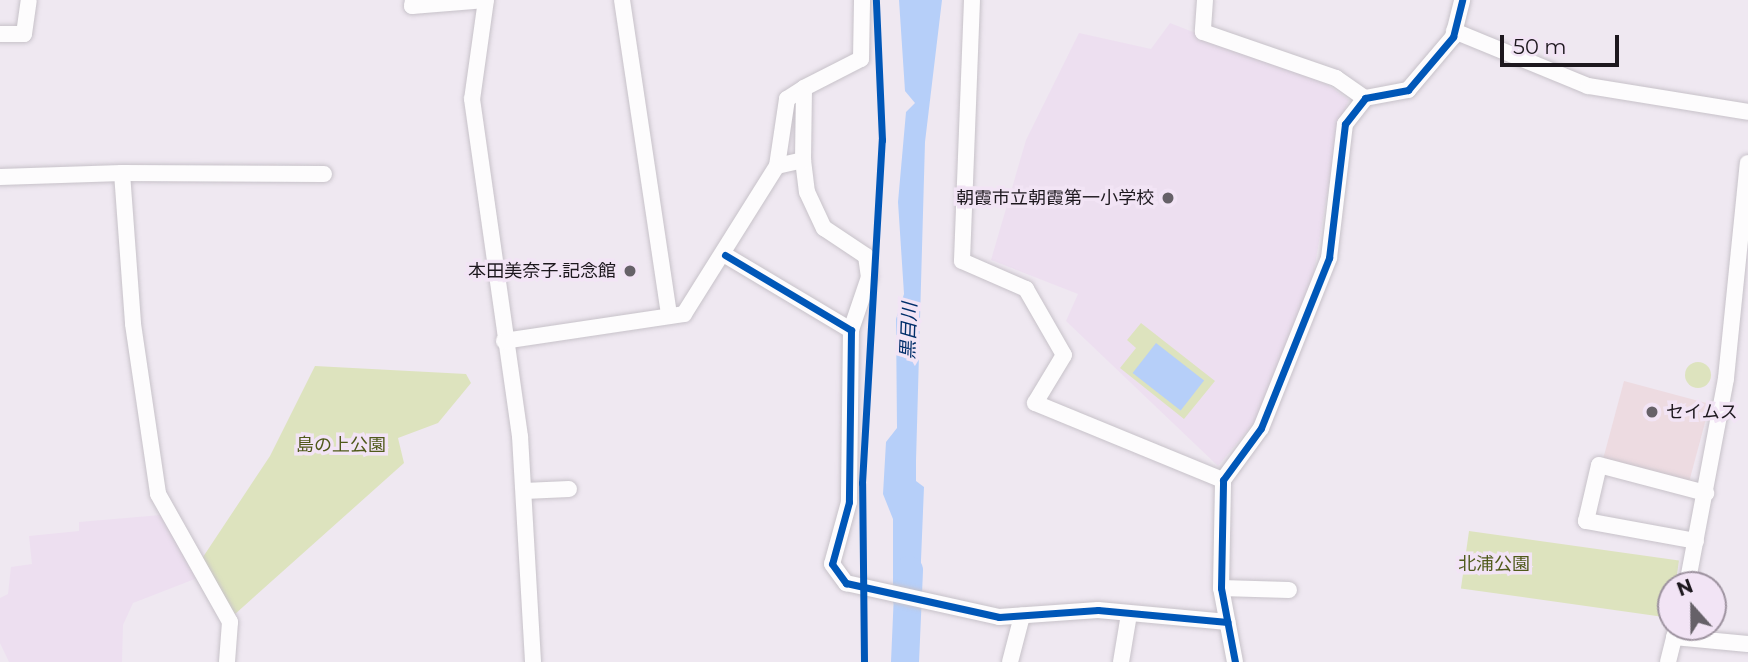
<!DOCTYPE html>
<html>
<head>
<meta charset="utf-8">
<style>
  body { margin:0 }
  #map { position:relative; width:1748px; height:662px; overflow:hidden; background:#efe8f1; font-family:Montserrat,"Noto Sans JP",sans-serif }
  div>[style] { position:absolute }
  .commercial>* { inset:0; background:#eddbe1; transform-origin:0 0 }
  .built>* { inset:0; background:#eddff0 }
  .green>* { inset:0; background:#dde3be; transform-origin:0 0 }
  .round { border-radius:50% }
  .water>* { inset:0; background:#b6cff9; transform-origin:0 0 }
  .river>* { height:28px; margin:-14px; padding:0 14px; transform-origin:14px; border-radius:14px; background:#b6cff9 }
  .roads { filter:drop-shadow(0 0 2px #c7c2c9) drop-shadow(0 0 2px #c7c2c9) }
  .minor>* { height:16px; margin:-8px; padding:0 8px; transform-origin:8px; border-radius:8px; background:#fdfcfd }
  .cycleway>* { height:7px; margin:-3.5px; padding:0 3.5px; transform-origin:3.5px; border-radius:3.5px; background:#0057b8 }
  .dots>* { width:19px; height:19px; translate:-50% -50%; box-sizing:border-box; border:4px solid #f2e4f5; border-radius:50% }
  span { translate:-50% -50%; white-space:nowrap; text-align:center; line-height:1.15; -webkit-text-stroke:7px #f2e4f5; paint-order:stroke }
  .poi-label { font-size:18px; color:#1d181e }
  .right { translate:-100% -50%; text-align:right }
  .left { translate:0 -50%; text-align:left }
  .park-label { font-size:18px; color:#505a1b }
  .water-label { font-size:19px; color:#002e6a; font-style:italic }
  .north { position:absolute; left:1657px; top:571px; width:70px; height:70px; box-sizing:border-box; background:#f2e4f5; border:2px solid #9d929f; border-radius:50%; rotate:339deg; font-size:19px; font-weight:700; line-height:28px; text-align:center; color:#1d181e }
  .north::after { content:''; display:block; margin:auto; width:24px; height:32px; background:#666168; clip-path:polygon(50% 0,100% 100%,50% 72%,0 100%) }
  .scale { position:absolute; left:1500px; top:35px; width:119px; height:32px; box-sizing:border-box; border:4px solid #1d181e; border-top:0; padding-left:9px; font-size:21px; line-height:24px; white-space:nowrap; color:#1d181e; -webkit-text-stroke:5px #f2e4f5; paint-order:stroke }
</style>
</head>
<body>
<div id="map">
  <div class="commercial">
    <div style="left:1624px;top:381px;width:89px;height:81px;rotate:15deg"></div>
  </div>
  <div class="built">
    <div style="clip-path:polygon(1170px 23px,1328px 85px,1349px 100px,1339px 123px,1313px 277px,1255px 421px,1218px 466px,1066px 321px,1078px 294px,991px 260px,1026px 140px,1079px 33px,1151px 49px)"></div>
    <div style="clip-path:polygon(161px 515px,200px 577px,133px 603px,123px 625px,122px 662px,9px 662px,0 643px,0 598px,8px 594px,11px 567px,32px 564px,29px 536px,79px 531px,79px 522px)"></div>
  </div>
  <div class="green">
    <div style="clip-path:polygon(1141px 323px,1215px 381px,1184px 419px,1120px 368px,1136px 348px,1127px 340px)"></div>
    <div class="round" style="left:1685px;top:362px;width:26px;height:26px"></div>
    <div style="clip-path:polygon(315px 366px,466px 374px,471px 383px,438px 423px,398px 438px,404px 463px,234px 615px,201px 560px,270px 456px)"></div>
    <div style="left:1469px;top:531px;width:212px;height:58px;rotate:8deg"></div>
  </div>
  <div class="water">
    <div style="clip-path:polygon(899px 0,942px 0,925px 142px,916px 461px,916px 481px,924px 487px,919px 609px,893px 603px,893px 519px,883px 494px,886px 442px,897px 428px,896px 319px,904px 294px,898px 202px,906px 112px,915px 103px,905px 91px)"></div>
    <div style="left:1156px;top:343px;width:61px;height:38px;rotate:38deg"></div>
  </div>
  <div class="river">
    <div style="left:905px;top:662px;width:92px;rotate:-87.5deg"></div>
  </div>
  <div class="roads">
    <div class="minor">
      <div style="left:413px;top:0;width:6px;rotate:99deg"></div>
      <div style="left:412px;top:6px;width:74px;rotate:-4.6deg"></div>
      <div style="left:486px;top:0;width:100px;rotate:98deg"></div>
      <div style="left:472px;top:99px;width:340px;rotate:81.9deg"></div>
      <div style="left:520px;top:436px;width:226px;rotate:86.7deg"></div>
      <div style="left:622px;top:0;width:319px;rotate:81.5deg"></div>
      <div style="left:972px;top:0;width:261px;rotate:92.2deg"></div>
      <div style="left:962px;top:261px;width:70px;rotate:23.6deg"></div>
      <div style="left:1026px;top:289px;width:76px;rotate:60.1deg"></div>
      <div style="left:1064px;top:355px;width:56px;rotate:121.1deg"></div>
      <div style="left:1035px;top:403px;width:203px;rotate:22.3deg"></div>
      <div style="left:1205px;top:0;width:32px;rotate:94deg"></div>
      <div style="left:1203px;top:32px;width:141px;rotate:19.1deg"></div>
      <div style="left:1336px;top:78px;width:35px;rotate:35deg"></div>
      <div style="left:1454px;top:31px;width:145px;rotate:22.3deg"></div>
      <div style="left:1588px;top:86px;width:162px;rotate:9.2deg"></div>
      <div style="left:0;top:34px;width:24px"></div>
      <div style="left:24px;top:34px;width:34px;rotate:-82deg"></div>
      <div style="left:803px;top:160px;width:32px;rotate:83deg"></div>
      <div style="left:807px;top:192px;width:40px;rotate:65deg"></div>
      <div style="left:824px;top:228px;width:50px;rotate:33.7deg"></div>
      <div style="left:866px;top:256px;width:21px;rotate:82deg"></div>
      <div style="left:869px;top:277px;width:56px;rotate:108.8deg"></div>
      <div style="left:777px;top:166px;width:68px;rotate:-81.5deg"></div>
      <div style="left:787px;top:99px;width:20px;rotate:-33deg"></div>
      <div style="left:122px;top:173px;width:202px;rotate:0.3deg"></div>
      <div style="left:0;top:177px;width:122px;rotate:-1.9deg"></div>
      <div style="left:122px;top:173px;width:151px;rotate:85.8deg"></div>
      <div style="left:133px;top:324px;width:172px;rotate:81.6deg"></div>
      <div style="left:158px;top:494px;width:147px;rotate:60.6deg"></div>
      <div style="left:230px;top:622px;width:40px;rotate:94.3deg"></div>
      <div style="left:725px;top:255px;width:147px;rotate:30.8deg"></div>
      <div style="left:851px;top:330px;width:172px;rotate:90.7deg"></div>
      <div style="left:849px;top:502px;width:64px;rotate:105.3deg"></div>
      <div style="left:832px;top:564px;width:24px;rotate:54deg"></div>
      <div style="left:846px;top:583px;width:157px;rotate:12.5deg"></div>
      <div style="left:999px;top:617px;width:99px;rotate:-4deg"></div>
      <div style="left:1098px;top:610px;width:130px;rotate:5.3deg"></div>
      <div style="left:504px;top:341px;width:182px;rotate:-8.5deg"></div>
      <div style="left:684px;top:314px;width:175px;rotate:-57.9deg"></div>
      <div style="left:777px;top:166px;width:27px;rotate:-13deg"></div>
      <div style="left:803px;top:160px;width:72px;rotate:-89.2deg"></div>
      <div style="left:804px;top:88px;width:64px;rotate:-27deg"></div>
      <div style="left:861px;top:59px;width:59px;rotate:-89deg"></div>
      <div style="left:524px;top:491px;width:45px;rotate:-2.5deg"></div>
      <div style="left:1696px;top:541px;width:112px;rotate:-169.7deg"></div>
      <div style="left:1586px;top:521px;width:57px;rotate:-76.9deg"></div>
      <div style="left:1599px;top:465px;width:111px;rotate:14.7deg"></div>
      <div style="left:1687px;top:585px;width:211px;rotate:-79.3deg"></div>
      <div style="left:1726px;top:378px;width:216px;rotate:-84.2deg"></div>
      <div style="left:1221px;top:588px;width:68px;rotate:1.7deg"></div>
      <div style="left:1674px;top:637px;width:74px;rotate:5.4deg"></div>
      <div style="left:1010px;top:662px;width:48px;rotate:-75.4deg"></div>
      <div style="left:1121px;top:662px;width:49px;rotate:-80.5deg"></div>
      <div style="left:1235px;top:662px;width:75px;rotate:-100.7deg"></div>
      <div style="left:1221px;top:588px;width:108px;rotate:-88.9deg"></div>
      <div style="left:1223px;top:480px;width:64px;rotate:-53.8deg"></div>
      <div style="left:1261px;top:428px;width:183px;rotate:-68.2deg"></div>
      <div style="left:1329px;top:258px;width:135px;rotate:-83.2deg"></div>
      <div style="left:1345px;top:124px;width:33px;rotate:-52deg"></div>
      <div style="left:1365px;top:98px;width:44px;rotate:-10.5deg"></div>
      <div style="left:1408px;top:90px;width:70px;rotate:-49.7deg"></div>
      <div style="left:1453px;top:37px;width:38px;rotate:-76deg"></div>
      <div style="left:1668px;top:662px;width:36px;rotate:-76deg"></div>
    </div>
  </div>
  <div class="cycleway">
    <div style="left:725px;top:255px;width:147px;rotate:30.8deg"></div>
    <div style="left:851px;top:330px;width:172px;rotate:90.7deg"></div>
    <div style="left:849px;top:502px;width:64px;rotate:105.3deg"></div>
    <div style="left:832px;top:564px;width:24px;rotate:54deg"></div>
    <div style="left:846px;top:583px;width:157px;rotate:12.5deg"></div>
    <div style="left:999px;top:617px;width:99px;rotate:-4deg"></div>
    <div style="left:1098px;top:610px;width:130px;rotate:5.3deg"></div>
    <div style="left:864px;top:662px;width:179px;rotate:-90.6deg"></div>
    <div style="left:862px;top:483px;width:344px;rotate:-86.7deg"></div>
    <div style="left:882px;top:140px;width:140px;rotate:-92.5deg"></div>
    <div style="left:1235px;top:662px;width:75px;rotate:-100.7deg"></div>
    <div style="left:1221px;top:588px;width:108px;rotate:-88.9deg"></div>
    <div style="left:1223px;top:480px;width:64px;rotate:-53.8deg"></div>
    <div style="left:1261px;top:428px;width:183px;rotate:-68.2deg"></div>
    <div style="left:1329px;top:258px;width:135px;rotate:-83.2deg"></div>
    <div style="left:1345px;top:124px;width:33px;rotate:-52deg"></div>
    <div style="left:1365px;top:98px;width:44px;rotate:-10.5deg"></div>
    <div style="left:1408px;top:90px;width:70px;rotate:-49.7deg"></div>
    <div style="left:1453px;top:37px;width:38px;rotate:-76deg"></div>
  </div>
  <div class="dots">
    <div style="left:1168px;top:198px;background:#666168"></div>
    <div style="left:630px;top:271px;background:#666168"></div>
    <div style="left:1652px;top:412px;background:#666168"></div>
  </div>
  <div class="poi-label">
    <span class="right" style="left:1154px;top:198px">朝霞市立朝霞第一小学校</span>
    <span class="right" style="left:616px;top:271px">本田美奈子.記念館</span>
    <span class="left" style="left:1666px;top:412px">セイムス</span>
  </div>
  <div class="park-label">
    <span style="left:341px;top:445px">島の上公園</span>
    <span style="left:1494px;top:564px">北浦公園</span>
  </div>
  <div class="water-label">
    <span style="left:909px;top:331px;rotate:-88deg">黒目川</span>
  </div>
  <div class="north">N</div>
  <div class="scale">50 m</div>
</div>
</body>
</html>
